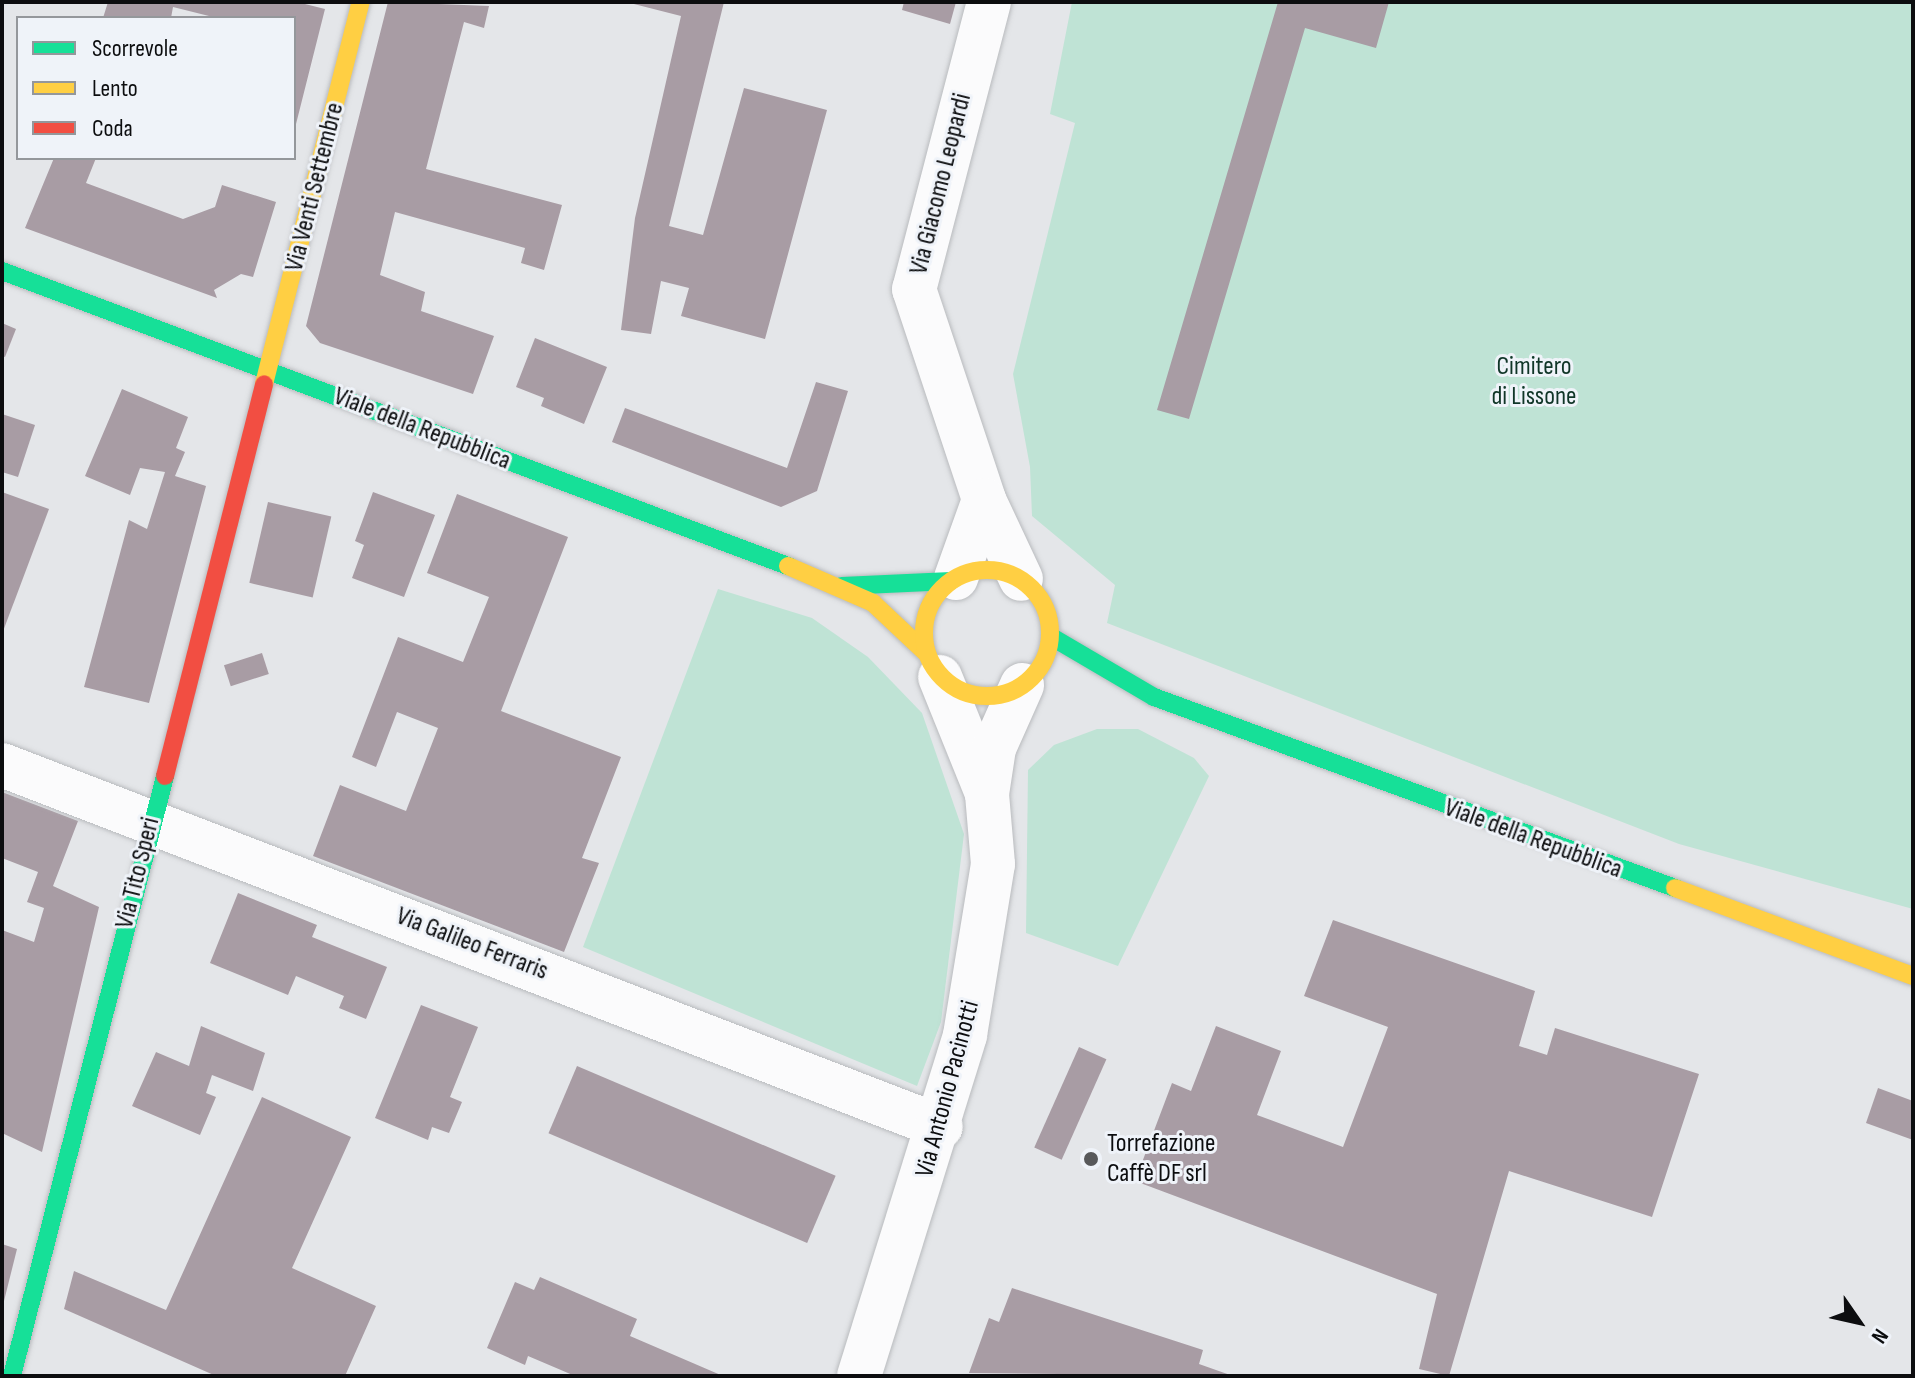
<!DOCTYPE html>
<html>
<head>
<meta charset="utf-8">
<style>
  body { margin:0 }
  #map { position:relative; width:1915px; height:1378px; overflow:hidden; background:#e4e6e9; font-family:"Sofia Sans Condensed",sans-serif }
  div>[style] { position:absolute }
  .green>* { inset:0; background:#bfe3d5 }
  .building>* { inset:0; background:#a89ca4; transform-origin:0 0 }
  .roads { filter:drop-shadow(0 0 2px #b9bbbe) drop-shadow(0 0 2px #b9bbbe) }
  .street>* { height:44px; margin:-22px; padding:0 22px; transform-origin:22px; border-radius:22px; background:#fbfbfc }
  .fast>* { height:18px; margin:-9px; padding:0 9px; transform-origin:9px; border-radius:9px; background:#16e098 }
  .slow>* { height:18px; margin:-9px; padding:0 9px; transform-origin:9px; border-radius:9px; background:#ffcf43 }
  .slow>.ring { margin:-9px; padding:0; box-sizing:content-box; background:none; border:18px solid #ffcf43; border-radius:50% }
  .jam>* { height:18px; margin:-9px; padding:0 9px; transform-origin:9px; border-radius:9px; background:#f24e42 }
  .dots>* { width:22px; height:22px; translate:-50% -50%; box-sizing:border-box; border:4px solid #eff3f9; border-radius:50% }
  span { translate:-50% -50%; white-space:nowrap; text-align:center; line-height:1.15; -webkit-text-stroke:6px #eff3f9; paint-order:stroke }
  .street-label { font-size:26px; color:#0c0d0f }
  .park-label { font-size:26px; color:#103628 }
  .poi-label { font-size:26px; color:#0c0d0f }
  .left { translate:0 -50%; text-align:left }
  .frame { position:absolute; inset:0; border:4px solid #0c0d0f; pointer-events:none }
  .legend { position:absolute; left:16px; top:16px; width:280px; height:144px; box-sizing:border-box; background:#eff3f9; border:2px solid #94979b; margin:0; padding:10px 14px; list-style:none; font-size:24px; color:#0c0d0f }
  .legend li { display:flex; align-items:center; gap:16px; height:40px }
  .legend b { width:40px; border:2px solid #94979b }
  .north { position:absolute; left:1819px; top:1282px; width:80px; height:80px; -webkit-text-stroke:6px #eff3f9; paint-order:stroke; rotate:124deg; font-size:22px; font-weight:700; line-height:32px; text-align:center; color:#0c0d0f }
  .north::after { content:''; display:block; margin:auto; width:28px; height:36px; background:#0c0d0f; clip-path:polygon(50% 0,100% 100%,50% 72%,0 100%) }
</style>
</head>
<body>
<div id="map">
  <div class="green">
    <div style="clip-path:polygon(1072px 2px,1913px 2px,1913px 909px,1679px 844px,1107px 623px,1115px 585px,1032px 516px,1030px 467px,1013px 374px,1075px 123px,1050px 114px)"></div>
    <div style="clip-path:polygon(718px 589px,812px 618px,868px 657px,922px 713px,964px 834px,941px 1022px,917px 1086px,583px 947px)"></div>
    <div style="clip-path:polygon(1097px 729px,1138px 729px,1194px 758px,1209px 776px,1118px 966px,1026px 933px,1028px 770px,1054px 745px)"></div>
  </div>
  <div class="building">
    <div style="clip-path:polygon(108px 2px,297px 2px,325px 9px,295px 128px,294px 18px,217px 18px,173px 7px,171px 18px,103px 18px)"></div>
    <div style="clip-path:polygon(388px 2px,489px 6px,484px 28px,464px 22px,426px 169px,562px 205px,544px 270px,521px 263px,525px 248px,395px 212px,380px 275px,425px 292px,421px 311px,494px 336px,473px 394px,320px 343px,306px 326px)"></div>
    <div style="clip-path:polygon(626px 2px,724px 2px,669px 226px,703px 235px,744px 88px,827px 110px,765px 339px,681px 316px,689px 288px,661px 281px,651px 334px,621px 330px,635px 218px,681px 16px)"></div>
    <div style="clip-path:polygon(904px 2px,956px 2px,950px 24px,902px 10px)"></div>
    <div style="clip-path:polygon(1278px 2px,1389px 2px,1376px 48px,1305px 28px,1189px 419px,1157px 410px)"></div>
    <div style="clip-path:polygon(54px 158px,96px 158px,86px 183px,183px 219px,215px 207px,222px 185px,276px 202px,253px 277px,241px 274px,214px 290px,217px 298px,25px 228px)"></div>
    <div style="clip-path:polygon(2px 323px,16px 329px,5px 357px,2px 356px)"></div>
    <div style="clip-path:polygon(535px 338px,607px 367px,584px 424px,541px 406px,544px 398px,516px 387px)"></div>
    <div style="clip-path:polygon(816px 382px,848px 391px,817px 491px,781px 507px,612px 442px,625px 408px,787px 468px)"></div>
    <div style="clip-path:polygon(122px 389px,188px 417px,176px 448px,185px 452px,175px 476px,206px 486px,149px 703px,84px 687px,129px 520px,147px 529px,165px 472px,140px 468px,130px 495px,85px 476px)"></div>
    <div style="clip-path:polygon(2px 414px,35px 425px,18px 477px,2px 472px)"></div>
    <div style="clip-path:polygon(2px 492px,49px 509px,2px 634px)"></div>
    <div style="clip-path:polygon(373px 492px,435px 515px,404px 597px,352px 578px,364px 545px,355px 541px)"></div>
    <div style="clip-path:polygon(457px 494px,568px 537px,501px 711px,621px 757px,582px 858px,599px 863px,564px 952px,313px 856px,340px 785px,406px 811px,438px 728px,397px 712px,376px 767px,352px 757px,398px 637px,463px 662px,489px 597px,427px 573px)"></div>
    <div style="left:268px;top:502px;width:65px;height:83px;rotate:13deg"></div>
    <div style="left:262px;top:653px;width:22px;height:40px;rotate:72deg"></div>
    <div style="clip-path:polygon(2px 792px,78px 821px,53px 886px,99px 907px,42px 1152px,2px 1133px,2px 930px,34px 942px,44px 908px,27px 902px,38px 872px,2px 858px)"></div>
    <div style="clip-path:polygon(238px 893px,317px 925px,312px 937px,387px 967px,366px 1019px,339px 1008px,344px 996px,296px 976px,288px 995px,210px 963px)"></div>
    <div style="clip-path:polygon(1333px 920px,1535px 991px,1519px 1046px,1547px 1055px,1555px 1028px,1699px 1074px,1652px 1217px,1509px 1171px,1449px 1376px,1419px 1369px,1437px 1294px,1135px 1181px,1172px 1083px,1191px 1091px,1216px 1026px,1281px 1051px,1257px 1115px,1343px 1147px,1388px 1027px,1304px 996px)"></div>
    <div style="clip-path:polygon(421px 1005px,478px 1027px,450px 1097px,462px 1102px,449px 1133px,432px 1127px,428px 1140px,375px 1118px)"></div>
    <div style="clip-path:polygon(201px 1026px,265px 1053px,253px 1091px,212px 1075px,206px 1093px,216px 1097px,200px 1135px,132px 1106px,156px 1052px,189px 1066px)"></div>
    <div style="left:1079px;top:1047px;width:30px;height:110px;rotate:24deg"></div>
    <div style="left:577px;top:1066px;width:281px;height:73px;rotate:23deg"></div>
    <div style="clip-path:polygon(1878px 1088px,1913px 1101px,1913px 1140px,1866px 1123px)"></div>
    <div style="clip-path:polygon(262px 1097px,351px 1137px,292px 1268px,376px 1306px,345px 1376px,216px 1376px,64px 1309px,74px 1271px,166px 1310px)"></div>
    <div style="clip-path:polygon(2px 1244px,17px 1249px,3px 1305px,2px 1305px)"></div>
    <div style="clip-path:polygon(540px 1277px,637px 1319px,630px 1336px,723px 1376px,575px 1376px,528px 1356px,525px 1365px,487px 1348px,515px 1282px,534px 1290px)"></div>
    <div style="clip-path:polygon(1012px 1288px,1203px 1350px,1199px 1364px,1233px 1376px,969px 1373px,989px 1318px,999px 1322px)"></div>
  </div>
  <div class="roads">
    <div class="street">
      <div style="left:989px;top:2px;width:297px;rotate:104.6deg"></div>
      <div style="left:914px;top:289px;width:222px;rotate:71.6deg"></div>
      <div style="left:984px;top:500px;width:87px;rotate:64.9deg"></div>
      <div style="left:956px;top:578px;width:83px;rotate:-70.3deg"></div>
      <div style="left:940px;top:677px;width:123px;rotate:68deg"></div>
      <div style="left:2px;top:765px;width:1006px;rotate:21.08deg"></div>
      <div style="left:859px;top:1376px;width:357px;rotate:-72.7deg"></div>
      <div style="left:965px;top:1035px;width:173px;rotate:-80.7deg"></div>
      <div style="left:993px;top:864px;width:70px;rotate:-94.9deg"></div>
      <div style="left:987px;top:794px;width:47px;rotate:-81.3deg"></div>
      <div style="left:994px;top:748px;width:69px;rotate:-66deg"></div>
    </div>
    <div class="fast">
      <div style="left:2px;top:271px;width:840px;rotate:20.57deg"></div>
      <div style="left:842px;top:586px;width:109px;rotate:-2.6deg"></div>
      <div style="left:1050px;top:636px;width:121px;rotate:30.4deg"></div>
      <div style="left:1154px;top:697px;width:555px;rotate:20.13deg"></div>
      <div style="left:12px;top:1376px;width:619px;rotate:-75.69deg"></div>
    </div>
    <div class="slow">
      <div style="left:264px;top:384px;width:394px;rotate:-75.8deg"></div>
      <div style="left:788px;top:566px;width:93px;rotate:23.5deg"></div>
      <div style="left:873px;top:603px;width:73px;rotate:43.3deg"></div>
      <div class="ring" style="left:924px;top:570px;width:108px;height:108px"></div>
      <div style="left:1675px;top:888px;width:254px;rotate:20.3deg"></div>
    </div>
    <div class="jam">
      <div style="left:165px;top:776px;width:404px;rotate:-75.8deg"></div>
    </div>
  </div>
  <div class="dots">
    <div style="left:1091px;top:1159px;background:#58595b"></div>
  </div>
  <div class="street-label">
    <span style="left:941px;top:184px;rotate:-76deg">Via Giacomo Leopardi</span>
    <span style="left:315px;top:187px;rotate:-76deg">Via Venti Settembre</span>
    <span style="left:422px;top:429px;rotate:21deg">Viale della Repubblica</span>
    <span style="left:1533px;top:839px;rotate:20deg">Viale della Repubblica</span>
    <span style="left:138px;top:873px;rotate:-76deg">Via Tito Speri</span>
    <span style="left:472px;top:944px;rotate:21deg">Via Galileo Ferraris</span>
    <span style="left:948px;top:1089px;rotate:-75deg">Via Antonio Pacinotti</span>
  </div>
  <div class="park-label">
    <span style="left:1534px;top:382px">Cimitero<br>di Lissone</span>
  </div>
  <div class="poi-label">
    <span class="left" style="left:1107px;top:1159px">Torrefazione<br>Caffè DF srl</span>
  </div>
  <div class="frame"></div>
  <ul class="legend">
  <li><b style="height:10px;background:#16e098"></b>Scorrevole</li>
  <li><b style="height:10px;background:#ffcf43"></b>Lento</li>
  <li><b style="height:10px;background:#f24e42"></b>Coda</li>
  </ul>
  <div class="north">N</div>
</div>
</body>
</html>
